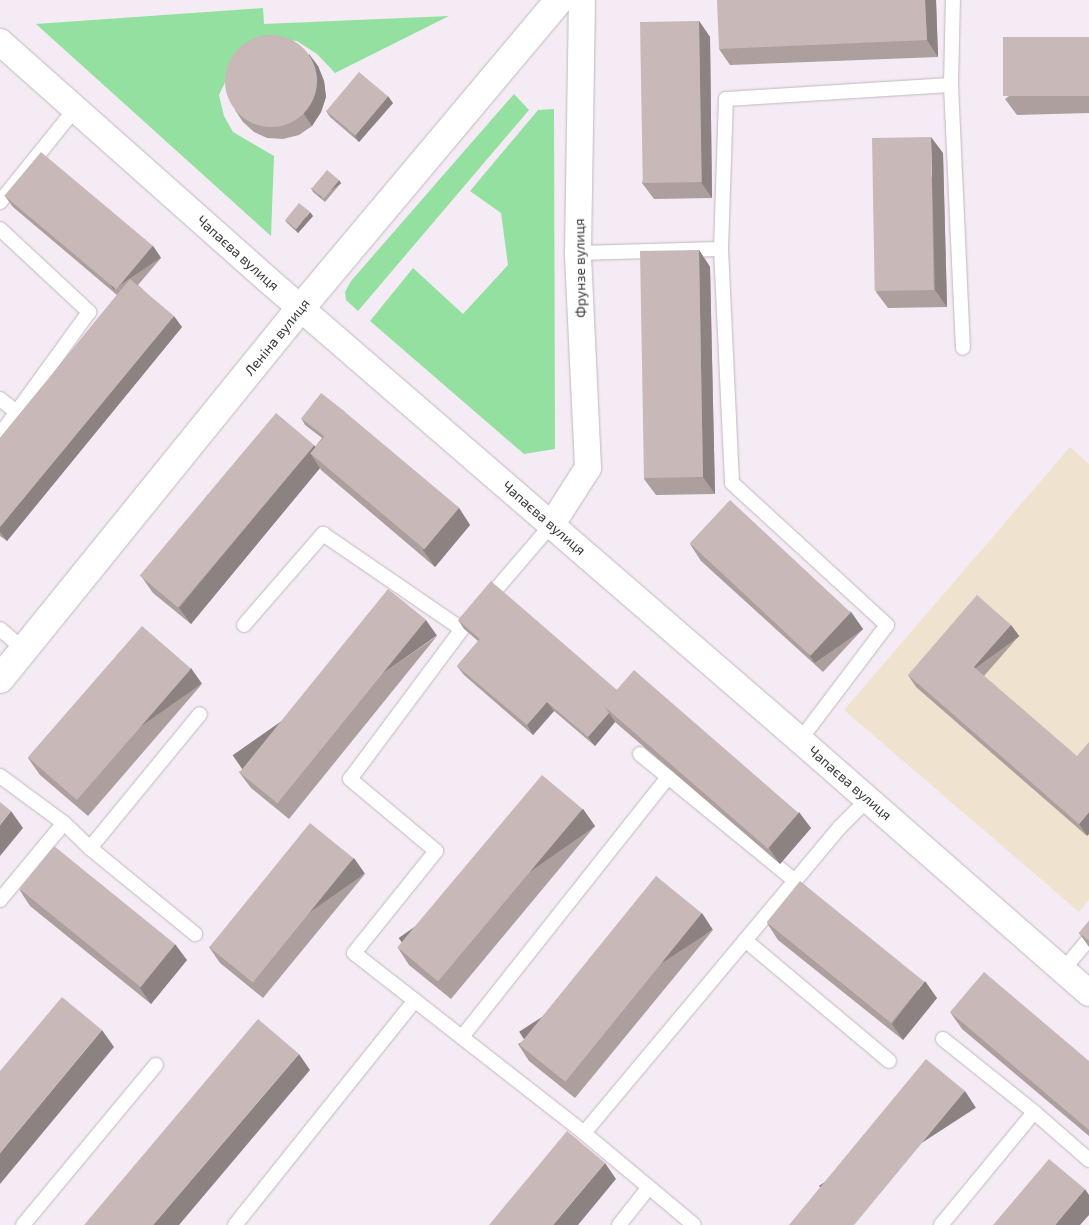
<!DOCTYPE html>
<html>
<head>
<meta charset="utf-8">
<style>
  body { margin:0 }
  #map { position:relative; width:1089px; height:1225px; overflow:hidden; background:#f5ebf5; font-family:"Exo 2",sans-serif }
  div>[style] { position:absolute }
  .education>* { inset:0; background:#efe3cf }
  .green>* { inset:0; background:#93e0a0 }
  .roads { filter:drop-shadow(0 0 1px #c0b7c0) drop-shadow(0 0 1px #c0b7c0) }
  .service>* { height:14px; margin:-7px; padding:0 7px; transform-origin:7px; border-radius:7px; background:#fff }
  .minor>* { height:26px; margin:-13px; padding:0 13px; transform-origin:13px; border-radius:13px; background:#fff }
  .tertiary>* { height:28px; margin:-14px; padding:0 14px; transform-origin:14px; border-radius:14px; background:#fff }
  .wall>* { inset:0; background:#ac9f9e }
  .shaded-wall>* { inset:0; background:#8c8281; transform-origin:0 0 }
  .building>* { inset:0; background:#c8b9b8; transform-origin:0 0 }
  .round { border-radius:50% }
  span { translate:-50% -50%; white-space:nowrap; text-align:center; line-height:1.15; -webkit-text-stroke:4px #fff; paint-order:stroke }
  .street-label { font-size:14px; color:#3b373b }
</style>
</head>
<body>
<div id="map">
  <div class="education">
    <div style="clip-path:polygon(1070px 447px,1089px 464px,1089px 900px,1079px 912px,844px 710px)"></div>
  </div>
  <div class="green">
    <div style="clip-path:polygon(263px 8px,264px 24px,449px 16px,335px 73px,317px 54px,297px 41px,277px 39px,229px 74px,219px 95px,224px 116px,233px 132px,274px 156px,271px 236px,36px 24px)"></div>
    <div style="clip-path:polygon(514px 94px,529px 110px,358px 311px,346px 300px,345px 292px,351px 281px)"></div>
    <div style="clip-path:polygon(554px 109px,555px 449px,524px 454px,370px 321px,413px 268px,463px 314px,508px 265px,501px 213px,470px 191px,538px 110px)"></div>
  </div>
  <div class="roads">
    <div class="service">
      <div style="left:951px;top:85px;width:263px;rotate:87.4deg"></div>
      <div style="left:0;top:202px;width:119px;rotate:-51.1deg"></div>
      <div style="left:0;top:229px;width:122px;rotate:43deg"></div>
      <div style="left:89px;top:312px;width:152px;rotate:125.9deg"></div>
      <div style="left:721px;top:249px;width:234px;rotate:87.3deg"></div>
      <div style="left:732px;top:483px;width:210px;rotate:42.5deg"></div>
      <div style="left:887px;top:625px;width:144px;rotate:127.1deg"></div>
      <div style="left:578px;top:253px;width:143px;rotate:-1.6deg"></div>
      <div style="left:721px;top:249px;width:150px;rotate:-88.1deg"></div>
      <div style="left:726px;top:99px;width:225px;rotate:-3.6deg"></div>
      <div style="left:951px;top:85px;width:85px;rotate:-88.7deg"></div>
      <div style="left:0;top:399px;width:23px;rotate:38deg"></div>
      <div style="left:552px;top:524px;width:138px;rotate:130.6deg"></div>
      <div style="left:462px;top:629px;width:187px;rotate:126.7deg"></div>
      <div style="left:350px;top:779px;width:112px;rotate:39.9deg"></div>
      <div style="left:436px;top:851px;width:131px;rotate:128.8deg"></div>
      <div style="left:354px;top:953px;width:292px;rotate:38deg"></div>
      <div style="left:584px;top:1133px;width:143px;rotate:39.9deg"></div>
      <div style="left:244px;top:625px;width:121px;rotate:-49deg"></div>
      <div style="left:323px;top:534px;width:168px;rotate:34.4deg"></div>
      <div style="left:0;top:629px;width:32px;rotate:41deg"></div>
      <div style="left:640px;top:754px;width:200px;rotate:39.3deg"></div>
      <div style="left:0;top:776px;width:79px;rotate:36.3deg"></div>
      <div style="left:64px;top:823px;width:36px;rotate:44deg"></div>
      <div style="left:90px;top:848px;width:136px;rotate:39.3deg"></div>
      <div style="left:90px;top:848px;width:173px;rotate:-50.6deg"></div>
      <div style="left:0;top:900px;width:100px;rotate:-50.3deg"></div>
      <div style="left:745px;top:940px;width:188px;rotate:40deg"></div>
      <div style="left:1063px;top:970px;width:40px;rotate:-50deg"></div>
      <div style="left:462px;top:1037px;width:332px;rotate:-51.6deg"></div>
      <div style="left:943px;top:1039px;width:117px;rotate:38.7deg"></div>
      <div style="left:1034px;top:1112px;width:73px;rotate:41.1deg"></div>
      <div style="left:584px;top:1133px;width:399px;rotate:-50.1deg"></div>
      <div style="left:840px;top:827px;width:40px;rotate:-45deg"></div>
      <div style="left:23px;top:1225px;width:208px;rotate:-50.3deg"></div>
      <div style="left:235px;top:1225px;width:288px;rotate:-51.3deg"></div>
      <div style="left:619px;top:1225px;width:48px;rotate:-51.7deg"></div>
      <div style="left:941px;top:1225px;width:146px;rotate:-50.5deg"></div>
    </div>
    <div class="minor">
      <div style="left:0;top:42px;width:358px;rotate:41.6deg"></div>
      <div style="left:268px;top:280px;width:703px;rotate:40.85deg"></div>
      <div style="left:800px;top:740px;width:384px;rotate:41.2deg"></div>
      <div style="left:552px;top:524px;width:67px;rotate:-57.3deg"></div>
      <div style="left:588px;top:468px;width:215px;rotate:-92.7deg"></div>
      <div style="left:578px;top:253px;width:253px;rotate:-89.1deg"></div>
    </div>
    <div class="tertiary">
      <div style="left:0;top:679px;width:476px;rotate:-51deg"></div>
      <div style="left:300px;top:309px;width:403px;rotate:-50deg"></div>
    </div>
  </div>
  <div class="wall">
    <div style="clip-path:polygon(936px 0,938px 57px,730px 65px,719px 49px)"></div>
    <div style="clip-path:polygon(699px 21px,710px 37px,712px 198px,654px 199px,642px 183px)"></div>
    <div style="clip-path:polygon(1089px 37px,1089px 113px,1017px 115px,1005px 99px)"></div>
    <div style="clip-path:polygon(318px 66px,324px 81px,326px 97px,321px 112px,312px 126px,299px 135px,283px 139px,267px 138px,254px 132px,243px 122px,235px 110px)"></div>
    <div style="clip-path:polygon(393px 103px,359px 142px,330px 117px,326px 111px)"></div>
    <div style="clip-path:polygon(943px 153px,947px 307px,888px 308px,876px 292px)"></div>
    <div style="clip-path:polygon(341px 183px,325px 202px,313px 192px,311px 188px)"></div>
    <div style="clip-path:polygon(4px 195px,153px 246px,161px 258px,138px 285px,182px 327px,7px 541px,0 536px,0 438px,117px 295px,13px 207px)"></div>
    <div style="clip-path:polygon(313px 216px,298px 233px,287px 223px,285px 220px)"></div>
    <div style="clip-path:polygon(699px 250px,710px 267px,715px 494px,656px 495px,644px 479px)"></div>
    <div style="clip-path:polygon(301px 418px,459px 508px,470px 525px,435px 567px,321px 470px,320px 468px,191px 624px,153px 593px,141px 576px,315px 447px,322px 438px,305px 425px)"></div>
    <div style="clip-path:polygon(690px 544px,851px 612px,863px 629px,823px 672px,701px 561px)"></div>
    <div style="clip-path:polygon(458px 620px,617px 690px,811px 828px,780px 864px,615px 722px,595px 746px,554px 711px,533px 735px,464px 675px,457px 666px,478px 641px,464px 629px)"></div>
    <div style="clip-path:polygon(1011px 625px,1019px 636px,984px 676px,1087px 836px,916px 687px,908px 675px)"></div>
    <div style="clip-path:polygon(437px 636px,289px 819px,251px 788px,239px 772px)"></div>
    <div style="clip-path:polygon(202px 684px,88px 816px,40px 775px,28px 758px)"></div>
    <div style="clip-path:polygon(583px 809px,595px 826px,451px 999px,409px 965px,398px 948px)"></div>
    <div style="clip-path:polygon(365px 874px,263px 998px,220px 963px,209px 947px)"></div>
    <div style="clip-path:polygon(19px 889px,187px 960px,151px 1004px,30px 906px)"></div>
    <div style="clip-path:polygon(1089px 921px,1089px 947px,1079px 933px)"></div>
    <div style="clip-path:polygon(767px 923px,937px 998px,903px 1040px,778px 940px)"></div>
    <div style="clip-path:polygon(713px 930px,575px 1098px,529px 1061px,518px 1044px)"></div>
    <div style="clip-path:polygon(950px 1012px,1089px 1061px,1089px 1136px,962px 1029px)"></div>
  </div>
  <div class="shaded-wall">
    <div style="clip-path:polygon(925px 0,936px 0,938px 57px,927px 40px)"></div>
    <div style="clip-path:polygon(699px 21px,710px 37px,712px 198px,701px 182px)"></div>
    <div style="clip-path:polygon(309px 54px,318px 66px,324px 81px,326px 97px,321px 112px,312px 126px,304px 114px)"></div>
    <div style="clip-path:polygon(388px 96px,393px 103px,359px 142px,355px 136px)"></div>
    <div style="clip-path:polygon(931px 137px,943px 153px,947px 307px,935px 290px)"></div>
    <div style="left:339px;top:180px;width:4px;height:25px;rotate:56deg"></div>
    <div style="clip-path:polygon(310px 212px,313px 216px,298px 233px,296px 230px)"></div>
    <div style="left:153px;top:246px;width:14px;height:57px;rotate:56deg"></div>
    <div style="clip-path:polygon(699px 250px,710px 267px,715px 494px,703px 477px)"></div>
    <div style="clip-path:polygon(174px 316px,182px 327px,7px 541px,0 532px,0 527px)"></div>
    <div style="clip-path:polygon(314px 445px,325px 461px,310px 453px,320px 468px,191px 624px,179px 608px)"></div>
    <div style="clip-path:polygon(459px 508px,470px 525px,435px 567px,423px 550px)"></div>
    <div style="left:851px;top:612px;width:21px;height:59px;rotate:55deg"></div>
    <div style="left:426px;top:620px;width:19px;height:236px;rotate:55deg"></div>
    <div style="left:1011px;top:625px;width:14px;height:56px;rotate:54deg"></div>
    <div style="left:191px;top:668px;width:19px;height:175px;rotate:55deg"></div>
    <div style="clip-path:polygon(547px 702px,554px 711px,533px 735px,527px 725px)"></div>
    <div style="clip-path:polygon(609px 713px,615px 722px,595px 746px,588px 737px)"></div>
    <div style="left:583px;top:809px;width:21px;height:225px;rotate:55deg"></div>
    <div style="clip-path:polygon(11px 811px,23px 828px,0 856px,0 825px)"></div>
    <div style="clip-path:polygon(799px 812px,811px 828px,780px 864px,769px 848px)"></div>
    <div style="clip-path:polygon(1089px 812px,1089px 834px,1087px 836px,1079px 824px)"></div>
    <div style="left:354px;top:858px;width:19px;height:161px;rotate:55deg"></div>
    <div style="left:702px;top:913px;width:20px;height:218px;rotate:57deg"></div>
    <div style="clip-path:polygon(175px 944px,187px 960px,151px 1004px,140px 988px)"></div>
    <div style="clip-path:polygon(925px 981px,937px 998px,903px 1040px,892px 1024px)"></div>
    <div style="clip-path:polygon(102px 1030px,114px 1047px,0 1184px,0 1153px)"></div>
    <div style="clip-path:polygon(299px 1054px,310px 1070px,179px 1225px,153px 1225px)"></div>
    <div style="left:965px;top:1091px;width:20px;height:174px;rotate:57deg"></div>
    <div style="clip-path:polygon(605px 1163px,616px 1179px,578px 1225px,553px 1225px)"></div>
    <div style="clip-path:polygon(1085px 1189px,1089px 1195px,1089px 1215px,1080px 1225px,1055px 1225px)"></div>
  </div>
  <div class="building">
    <div style="clip-path:polygon(717px 0,925px 0,927px 40px,719px 49px)"></div>
    <div style="left:699px;top:21px;width:161px;height:59px;rotate:89deg"></div>
    <div class="round" style="left:225px;top:35px;width:92px;height:92px"></div>
    <div style="left:1089px;top:37px;width:59px;height:86px;rotate:90deg"></div>
    <div style="left:359px;top:72px;width:38px;height:51px;rotate:40deg"></div>
    <div style="left:931px;top:137px;width:153px;height:59px;rotate:89deg"></div>
    <div style="left:41px;top:152px;width:146px;height:57px;rotate:40deg"></div>
    <div style="left:327px;top:170px;width:16px;height:24px;rotate:40deg"></div>
    <div style="left:299px;top:203px;width:14px;height:22px;rotate:39deg"></div>
    <div style="left:699px;top:250px;width:227px;height:59px;rotate:89deg"></div>
    <div style="clip-path:polygon(130px 279px,174px 316px,0 527px,0 438px)"></div>
    <div style="left:321px;top:393px;width:31px;height:32px;rotate:38deg"></div>
    <div style="left:345px;top:412px;width:149px;height:54px;rotate:40deg"></div>
    <div style="left:276px;top:413px;width:50px;height:212px;rotate:40deg"></div>
    <div style="left:730px;top:500px;width:165px;height:59px;rotate:43deg"></div>
    <div style="clip-path:polygon(491px 581px,617px 690px,604px 706px,609px 713px,588px 737px,547px 702px,527px 725px,457px 666px,480px 639px,458px 620px)"></div>
    <div style="left:388px;top:589px;width:49px;height:236px;rotate:39deg"></div>
    <div style="clip-path:polygon(977px 595px,1011px 625px,974px 667px,1077px 756px,1089px 742px,1089px 812px,1079px 824px,908px 675px)"></div>
    <div style="left:142px;top:626px;width:65px;height:174px;rotate:41deg"></div>
    <div style="left:634px;top:670px;width:218px;height:47px;rotate:41deg"></div>
    <div style="left:542px;top:775px;width:53px;height:225px;rotate:40deg"></div>
    <div style="clip-path:polygon(0 802px,11px 811px,0 825px)"></div>
    <div style="left:310px;top:823px;width:56px;height:160px;rotate:39deg"></div>
    <div style="left:54px;top:846px;width:156px;height:55px;rotate:39deg"></div>
    <div style="left:656px;top:876px;width:59px;height:217px;rotate:39deg"></div>
    <div style="left:800px;top:881px;width:160px;height:53px;rotate:39deg"></div>
    <div style="clip-path:polygon(1089px 921px,1089px 941px,1079px 933px)"></div>
    <div style="clip-path:polygon(984px 972px,1089px 1061px,1089px 1130px,950px 1012px)"></div>
    <div style="clip-path:polygon(62px 997px,102px 1030px,0 1153px,0 1071px)"></div>
    <div style="clip-path:polygon(258px 1019px,299px 1054px,153px 1225px,84px 1225px)"></div>
    <div style="clip-path:polygon(926px 1059px,965px 1091px,854px 1225px,789px 1225px)"></div>
    <div style="clip-path:polygon(567px 1131px,605px 1163px,553px 1225px,489px 1225px)"></div>
    <div style="clip-path:polygon(1049px 1159px,1085px 1189px,1055px 1225px,993px 1225px)"></div>
  </div>
  <div class="street-label">
    <span style="left:238px;top:253px;rotate:42deg">Чапаєва вулиця</span>
    <span style="left:580px;top:268px;rotate:-91deg">Фрунзе вулиця</span>
    <span style="left:277px;top:337px;rotate:-51deg">Леніна вулиця</span>
    <span style="left:544px;top:518px;rotate:41deg">Чапаєва вулиця</span>
    <span style="left:850px;top:783px;rotate:41deg">Чапаєва вулиця</span>
  </div>
</div>
</body>
</html>
